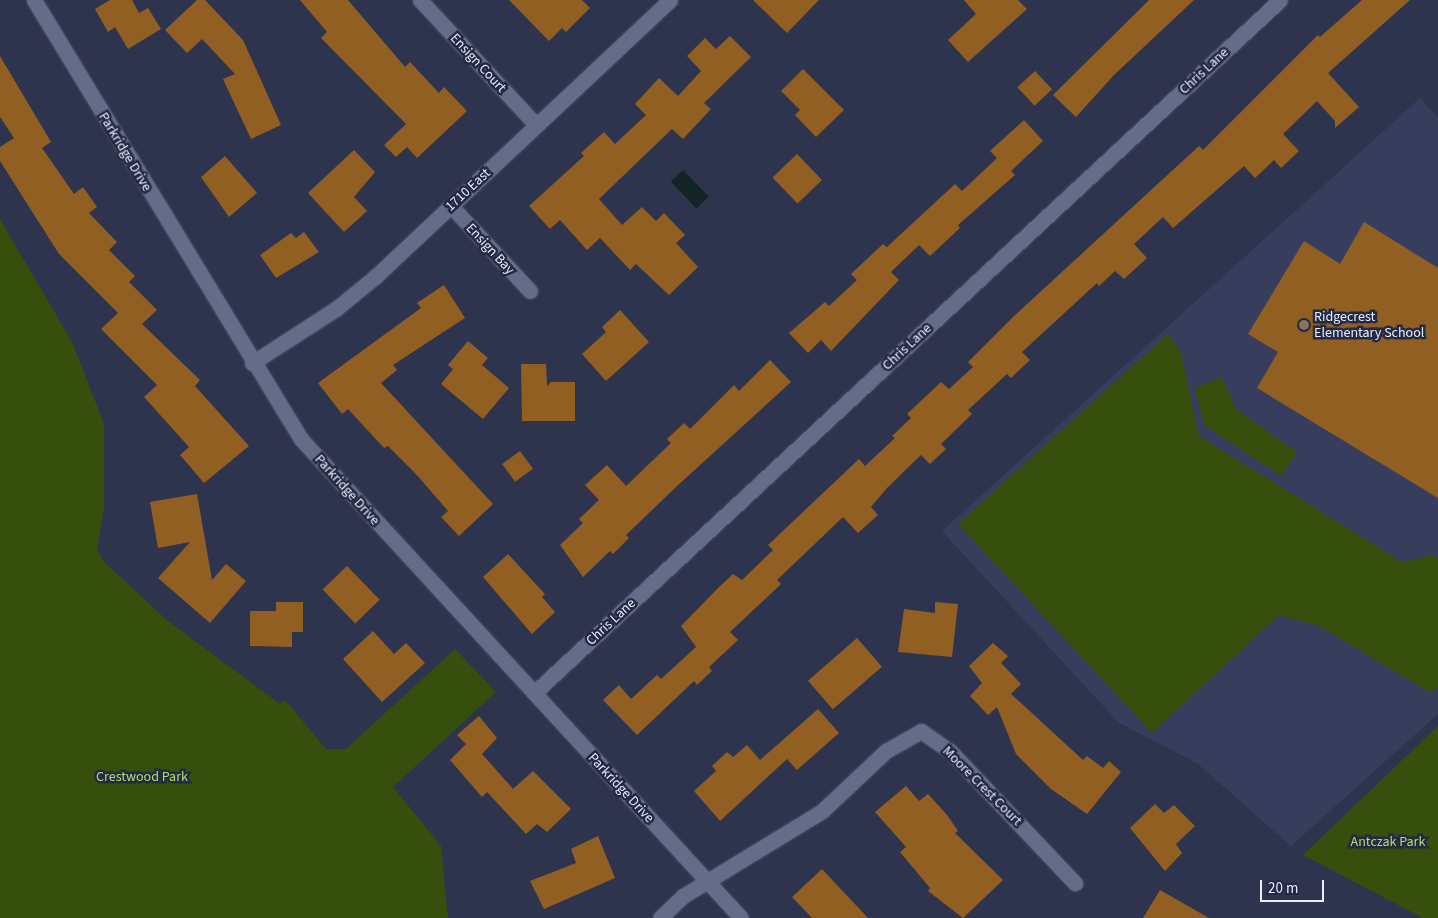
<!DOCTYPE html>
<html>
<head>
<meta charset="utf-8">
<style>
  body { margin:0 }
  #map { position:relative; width:1438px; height:918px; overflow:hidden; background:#2e344e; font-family:"Source Sans 3",sans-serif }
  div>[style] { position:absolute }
  .built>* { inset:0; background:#373e5d }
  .green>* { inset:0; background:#374f0d }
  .water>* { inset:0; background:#122427; transform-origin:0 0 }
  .building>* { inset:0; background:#925f23; transform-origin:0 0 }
  .roads { filter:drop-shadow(0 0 1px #4d5168) drop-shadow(0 0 1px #4d5168) }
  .minor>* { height:15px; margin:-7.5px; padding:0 7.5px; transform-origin:7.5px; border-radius:7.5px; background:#646c89 }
  .dots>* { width:14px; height:14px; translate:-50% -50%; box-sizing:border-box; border:2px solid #242a43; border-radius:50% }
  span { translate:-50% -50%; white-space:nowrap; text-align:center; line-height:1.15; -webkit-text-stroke:5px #242a43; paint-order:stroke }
  .street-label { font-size:14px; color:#e8ecfd }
  .poi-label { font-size:14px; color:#e8ecfd }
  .left { translate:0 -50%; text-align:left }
  .park-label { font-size:14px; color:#aedf6b }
  .scale { position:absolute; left:1260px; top:880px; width:64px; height:22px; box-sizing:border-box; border:2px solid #e8ecfd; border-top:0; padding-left:6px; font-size:15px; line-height:18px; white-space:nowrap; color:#e8ecfd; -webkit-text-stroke:4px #242a43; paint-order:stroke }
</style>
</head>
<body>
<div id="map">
  <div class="built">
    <div style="clip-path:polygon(1420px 98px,1438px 118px,1438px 714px,1291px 846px,1198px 764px,1118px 722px,942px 531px)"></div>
  </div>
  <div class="green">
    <div style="clip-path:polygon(0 219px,72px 342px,104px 424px,104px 508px,97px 549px,104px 562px,168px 621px,280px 704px,285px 700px,326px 749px,346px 749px,455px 649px,496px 692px,393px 787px,441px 846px,448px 918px,0 918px)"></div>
    <div style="clip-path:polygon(1168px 334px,1181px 352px,1199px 436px,1402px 562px,1433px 555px,1438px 559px,1438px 687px,1431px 693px,1319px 626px,1279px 615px,1152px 733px,958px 524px)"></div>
    <div style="clip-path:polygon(1222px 377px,1236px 409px,1297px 452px,1281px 476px,1204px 425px,1195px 388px)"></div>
    <div style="clip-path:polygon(1438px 726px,1438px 918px,1423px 918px,1303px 855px)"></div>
  </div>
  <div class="water">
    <div style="left:683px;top:170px;width:37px;height:17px;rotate:46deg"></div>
  </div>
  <div class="building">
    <div style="clip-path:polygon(110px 0,132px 0,139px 13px,148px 8px,161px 29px,128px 49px,115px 27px,108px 32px,95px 9px)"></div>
    <div style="clip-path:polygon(197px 0,205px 0,243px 40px,281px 125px,251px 139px,223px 79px,235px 74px,202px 39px,187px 53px,165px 30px)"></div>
    <div style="clip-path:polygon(300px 0,348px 0,405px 67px,410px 62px,439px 93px,444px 87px,467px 111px,417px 158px,407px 147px,396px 157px,384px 145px,406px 124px,321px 38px,327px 32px)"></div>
    <div style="clip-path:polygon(509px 0,582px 0,590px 8px,566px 32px,562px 28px,549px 41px)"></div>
    <div style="clip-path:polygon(753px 0,819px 0,787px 33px)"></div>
    <div style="clip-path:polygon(964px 0,1018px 0,1027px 9px,968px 62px,948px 40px,976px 14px)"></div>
    <div style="clip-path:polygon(1149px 0,1194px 0,1114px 75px,1076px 117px,1053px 95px)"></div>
    <div style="clip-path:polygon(1362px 0,1410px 0,1328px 73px,1359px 107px,1335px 128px,1335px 121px,1317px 101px,1283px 134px,1299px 151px,1281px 168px,1274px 160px,1255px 178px,1244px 166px,1173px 228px,1163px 217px,1134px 244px,1147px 258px,1124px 279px,1115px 271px,1099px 286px,1097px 283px,1022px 352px,1030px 360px,1011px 378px,1007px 374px,968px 410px,972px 414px,941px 444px,946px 449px,930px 464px,921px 455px,887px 488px,871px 507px,878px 515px,858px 533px,843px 517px,777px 580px,781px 584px,730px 632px,738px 640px,709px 667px,712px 671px,697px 685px,694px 681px,637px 735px,603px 700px,619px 685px,631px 699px,657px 675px,661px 679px,696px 647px,681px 626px,718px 588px,733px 574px,742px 580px,773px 550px,768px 545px,859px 459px,865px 466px,895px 438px,892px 436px,911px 418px,907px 414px,941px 382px,949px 389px,973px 367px,968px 362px,1014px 316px,1199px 146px,1203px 150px,1318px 35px,1320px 37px)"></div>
    <div style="clip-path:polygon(730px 36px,751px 57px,704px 103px,711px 109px,683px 139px,672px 129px,599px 199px,622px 225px,642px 207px,656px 221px,664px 213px,685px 235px,676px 243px,698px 267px,669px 295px,636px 264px,630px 270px,600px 238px,587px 250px,560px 220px,550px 229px,529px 206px,584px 156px,581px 153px,604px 132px,615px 144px,646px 115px,635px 104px,659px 78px,678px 96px,701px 71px,687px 56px,705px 38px,716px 49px)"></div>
    <div style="clip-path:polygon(0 56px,51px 142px,42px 148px,74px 194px,83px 187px,97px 207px,89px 213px,117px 242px,109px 250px,135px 276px,129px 282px,157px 310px,142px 324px,200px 380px,195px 386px,249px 446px,204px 483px,180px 455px,189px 447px,144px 397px,157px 385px,101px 329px,118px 313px,59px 254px,0 161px,0 147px,14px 138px,0 117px)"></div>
    <div style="clip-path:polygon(803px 69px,844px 110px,816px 137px,795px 115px,800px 110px,781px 91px)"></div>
    <div style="left:1035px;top:71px;width:25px;height:24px;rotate:47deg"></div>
    <div style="clip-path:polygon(1024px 120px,1043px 141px,1011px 171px,1015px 175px,958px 225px,960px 228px,930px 256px,919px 245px,891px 272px,899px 280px,831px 351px,821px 340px,808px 353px,789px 333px,825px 302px,829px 306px,857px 280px,851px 274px,883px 244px,887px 247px,955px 184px,962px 191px,997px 158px,990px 151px)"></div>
    <div style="clip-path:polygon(354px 150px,375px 172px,354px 197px,367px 211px,344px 232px,308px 193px)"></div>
    <div style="left:797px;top:154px;width:36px;height:34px;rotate:46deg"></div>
    <div style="clip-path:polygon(225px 156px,257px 193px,229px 217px,201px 177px)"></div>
    <div style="clip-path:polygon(1364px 222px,1438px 268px,1438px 498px,1257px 388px,1278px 352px,1248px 334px,1304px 241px,1340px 264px)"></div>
    <div style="clip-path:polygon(304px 232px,319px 252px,276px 278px,260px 255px,291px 233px,296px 238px)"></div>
    <div style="clip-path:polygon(444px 285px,465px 318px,393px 365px,397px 370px,381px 383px,493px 504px,459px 536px,441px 517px,448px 511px,415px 473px,388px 446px,384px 448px,348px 409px,342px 414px,318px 383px,421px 308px,417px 303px)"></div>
    <div style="clip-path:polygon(620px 310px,649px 342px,606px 381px,582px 354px,606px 332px,602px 327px)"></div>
    <div style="clip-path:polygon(468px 341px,488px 358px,482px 365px,509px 388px,483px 419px,441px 384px,453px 369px,448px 365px)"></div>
    <div style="clip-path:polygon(770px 360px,791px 382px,676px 487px,626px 535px,629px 538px,613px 554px,610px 551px,583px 577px,560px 545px,583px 523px,579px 519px,599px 500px,585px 485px,607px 465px,626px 486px,671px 443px,667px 439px,684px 423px,690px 429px,734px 385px,739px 391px)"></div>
    <div style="clip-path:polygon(521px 364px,546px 364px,547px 386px,551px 382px,575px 382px,575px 421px,522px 421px)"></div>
    <div style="left:520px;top:451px;width:22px;height:22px;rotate:54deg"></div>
    <div style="clip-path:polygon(197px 494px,212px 580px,226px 564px,246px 581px,210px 623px,158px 578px,190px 542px,158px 548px,150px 502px)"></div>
    <div style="clip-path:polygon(508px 554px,545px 594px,542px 597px,555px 612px,532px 634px,483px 577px)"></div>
    <div style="left:347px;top:566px;width:47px;height:34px;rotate:46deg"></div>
    <div style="clip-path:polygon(276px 602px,303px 602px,303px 632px,292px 632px,292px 647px,250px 646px,250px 611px,276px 611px)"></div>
    <div style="clip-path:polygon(935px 602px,958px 604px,952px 657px,898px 652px,904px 609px,935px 613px)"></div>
    <div style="clip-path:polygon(373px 631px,394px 654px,406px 643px,425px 663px,382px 702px,343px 659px)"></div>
    <div style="left:857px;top:638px;width:38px;height:65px;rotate:49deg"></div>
    <div style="clip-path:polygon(993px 643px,1008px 656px,1001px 663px,1021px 684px,1011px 694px,1083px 760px,1087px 756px,1103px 768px,1109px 761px,1121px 772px,1087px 814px,1051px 789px,1016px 754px,997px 707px,988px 715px,970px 696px,982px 683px,969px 666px)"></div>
    <div style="clip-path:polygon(818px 709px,839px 733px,797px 770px,787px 759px,720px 821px,694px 791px,716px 771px,712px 766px,727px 752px,733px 757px,747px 745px,760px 760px)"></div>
    <div style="clip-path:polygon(479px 716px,497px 738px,482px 754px,513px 789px,533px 771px,571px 809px,547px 832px,537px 824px,526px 834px,487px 792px,482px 797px,450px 760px,466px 744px,457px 735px)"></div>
    <div style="clip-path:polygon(906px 786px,919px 801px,928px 794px,947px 815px,958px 831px,955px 833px,1003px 880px,963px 918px,928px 891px,930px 888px,900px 852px,906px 847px,875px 812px)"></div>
    <div style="clip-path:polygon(1155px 804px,1164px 813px,1174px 805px,1195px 826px,1176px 844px,1182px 853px,1165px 871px,1130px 828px)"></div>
    <div style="clip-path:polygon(598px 836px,615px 878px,544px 909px,530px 881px,576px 863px,571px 849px)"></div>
    <div style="clip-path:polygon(822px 869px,868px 918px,812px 918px,792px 897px)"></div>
    <div style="clip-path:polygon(1160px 890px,1209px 918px,1143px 918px)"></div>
  </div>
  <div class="roads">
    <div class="minor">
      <div style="left:34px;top:0;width:514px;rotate:58.69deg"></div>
      <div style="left:301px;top:439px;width:650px;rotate:47.43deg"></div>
      <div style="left:420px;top:0;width:171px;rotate:47.1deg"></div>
      <div style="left:451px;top:206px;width:116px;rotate:47.1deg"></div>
      <div style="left:252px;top:363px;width:101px;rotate:-32.9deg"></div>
      <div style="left:337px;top:308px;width:50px;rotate:-39.4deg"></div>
      <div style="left:376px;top:276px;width:403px;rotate:-43.2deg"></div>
      <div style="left:534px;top:693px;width:1018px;rotate:-42.89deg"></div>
      <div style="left:660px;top:918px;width:32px;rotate:-44deg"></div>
      <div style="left:683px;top:896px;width:163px;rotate:-31.4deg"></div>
      <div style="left:822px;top:811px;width:88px;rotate:-43.2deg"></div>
      <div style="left:886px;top:751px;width:40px;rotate:-29.7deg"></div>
      <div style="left:921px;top:731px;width:35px;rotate:35deg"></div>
      <div style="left:950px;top:751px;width:182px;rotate:46.6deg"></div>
    </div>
  </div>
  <div class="dots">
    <div style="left:1304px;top:325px;background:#8d6e63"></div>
  </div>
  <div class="street-label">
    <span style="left:478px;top:63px;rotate:47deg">Ensign Court</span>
    <span style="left:1204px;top:71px;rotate:-43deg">Chris Lane</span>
    <span style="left:125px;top:152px;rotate:59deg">Parkridge Drive</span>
    <span style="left:468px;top:190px;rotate:-43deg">1710 East</span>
    <span style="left:490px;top:249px;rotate:47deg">Ensign Bay</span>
    <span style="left:907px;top:347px;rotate:-43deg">Chris Lane</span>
    <span style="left:347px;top:490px;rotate:48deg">Parkridge Drive</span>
    <span style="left:611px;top:622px;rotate:-43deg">Chris Lane</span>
    <span style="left:982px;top:786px;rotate:45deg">Moore Crest Court</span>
    <span style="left:621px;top:788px;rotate:47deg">Parkridge Drive</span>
  </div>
  <div class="poi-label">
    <span class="left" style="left:1314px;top:325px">Ridgecrest<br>Elementary School</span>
  </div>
  <div class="park-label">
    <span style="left:142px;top:777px">Crestwood Park</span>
    <span style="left:1388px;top:842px">Antczak Park</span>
  </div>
  <div class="scale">20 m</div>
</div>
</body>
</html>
